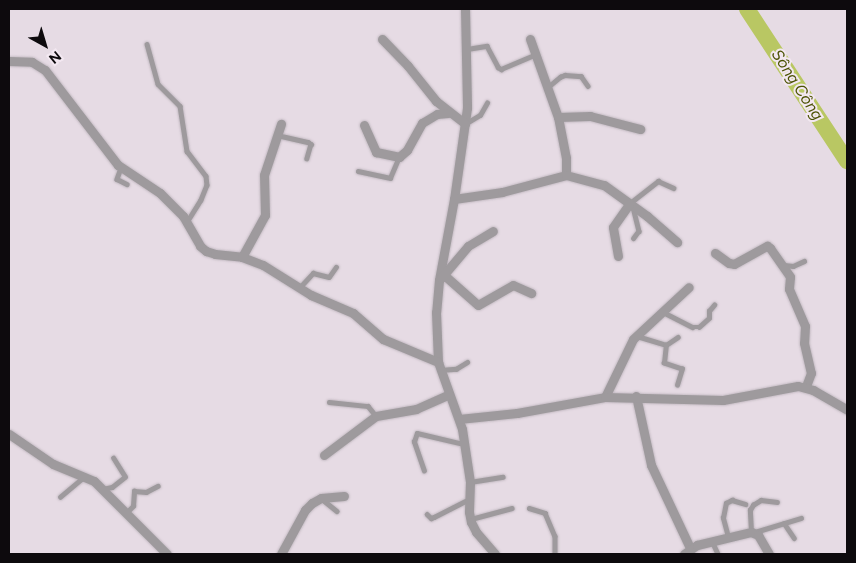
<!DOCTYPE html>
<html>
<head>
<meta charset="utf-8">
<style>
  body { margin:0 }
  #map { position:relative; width:856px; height:563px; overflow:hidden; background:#e6dbe4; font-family:Figtree,sans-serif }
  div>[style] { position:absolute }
  .river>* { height:16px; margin:-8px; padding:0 8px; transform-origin:8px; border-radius:8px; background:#b9c763 }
  .roads { filter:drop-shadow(0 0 1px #c3bac2) drop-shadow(0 0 1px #c3bac2) }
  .service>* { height:4.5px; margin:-2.25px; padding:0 2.25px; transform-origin:2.25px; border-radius:2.25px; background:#9e9a9d }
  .minor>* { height:9px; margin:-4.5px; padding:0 4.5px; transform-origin:4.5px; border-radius:4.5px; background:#9e9a9d }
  span { translate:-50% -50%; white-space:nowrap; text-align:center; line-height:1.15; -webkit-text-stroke:4px #f3e8f1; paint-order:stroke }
  .water-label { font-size:16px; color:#4b5203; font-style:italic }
  .frame { position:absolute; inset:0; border:10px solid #0d0a0d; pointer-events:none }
  .north { position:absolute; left:20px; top:20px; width:50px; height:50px; -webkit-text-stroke:4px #f3e8f1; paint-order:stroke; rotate:141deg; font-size:14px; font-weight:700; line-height:20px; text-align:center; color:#0d0a0d }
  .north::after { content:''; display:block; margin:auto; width:18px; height:22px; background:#0d0a0d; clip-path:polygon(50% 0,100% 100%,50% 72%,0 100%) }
</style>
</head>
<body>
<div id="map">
  <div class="river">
    <div style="left:747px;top:9px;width:182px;rotate:56.7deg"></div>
  </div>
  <div class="roads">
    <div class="service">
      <div style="left:147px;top:44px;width:41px;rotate:74.6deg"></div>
      <div style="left:158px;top:84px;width:31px;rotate:45deg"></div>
      <div style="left:180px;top:106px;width:46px;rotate:81.2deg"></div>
      <div style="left:187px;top:151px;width:31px;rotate:53deg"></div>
      <div style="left:206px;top:176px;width:9px;rotate:84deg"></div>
      <div style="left:207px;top:185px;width:16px;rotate:112deg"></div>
      <div style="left:201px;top:200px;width:25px;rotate:122deg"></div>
      <div style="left:467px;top:49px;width:20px;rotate:-9deg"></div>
      <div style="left:487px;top:46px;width:24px;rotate:62deg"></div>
      <div style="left:498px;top:67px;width:4px;rotate:34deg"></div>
      <div style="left:501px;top:69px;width:38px;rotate:-23deg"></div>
      <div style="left:548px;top:87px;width:16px;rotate:-40deg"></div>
      <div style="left:560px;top:77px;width:5px;rotate:-22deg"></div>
      <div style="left:565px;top:75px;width:16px;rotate:4deg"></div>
      <div style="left:581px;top:76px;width:12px;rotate:55deg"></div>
      <div style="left:465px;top:124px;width:17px;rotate:-31deg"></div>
      <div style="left:480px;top:115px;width:14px;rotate:-60deg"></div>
      <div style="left:277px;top:135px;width:32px;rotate:13deg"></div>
      <div style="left:308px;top:142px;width:4px;rotate:34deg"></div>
      <div style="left:311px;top:144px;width:15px;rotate:106deg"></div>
      <div style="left:121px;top:168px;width:12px;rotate:110deg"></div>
      <div style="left:117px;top:179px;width:11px;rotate:27deg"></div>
      <div style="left:358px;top:171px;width:33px;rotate:12deg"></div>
      <div style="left:390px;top:178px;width:23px;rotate:-67deg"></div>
      <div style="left:630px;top:203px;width:36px;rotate:-38deg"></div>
      <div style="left:658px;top:181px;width:17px;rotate:24deg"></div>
      <div style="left:633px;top:207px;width:25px;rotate:76deg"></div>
      <div style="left:639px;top:231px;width:9px;rotate:126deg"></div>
      <div style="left:784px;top:265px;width:9px;rotate:6deg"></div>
      <div style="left:793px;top:266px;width:12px;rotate:-24deg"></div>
      <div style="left:300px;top:287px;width:19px;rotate:-47deg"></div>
      <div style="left:313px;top:273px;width:16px;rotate:14deg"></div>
      <div style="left:329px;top:277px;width:12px;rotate:-55deg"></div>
      <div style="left:663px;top:312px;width:33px;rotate:27deg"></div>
      <div style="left:692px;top:327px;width:7px"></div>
      <div style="left:699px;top:327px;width:13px;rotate:-42deg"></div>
      <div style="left:709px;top:318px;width:7px;rotate:-90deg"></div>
      <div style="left:709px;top:311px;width:8px;rotate:-50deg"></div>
      <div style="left:637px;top:336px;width:30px;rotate:17deg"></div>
      <div style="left:440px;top:370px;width:16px;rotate:-4deg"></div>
      <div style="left:456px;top:369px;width:13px;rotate:-32deg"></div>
      <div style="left:677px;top:385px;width:17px;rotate:-73deg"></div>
      <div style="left:682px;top:369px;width:19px;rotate:-162deg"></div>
      <div style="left:664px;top:363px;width:18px;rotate:-84deg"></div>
      <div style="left:666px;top:345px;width:14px;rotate:-34deg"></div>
      <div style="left:329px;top:402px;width:39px;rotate:6deg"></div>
      <div style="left:368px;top:406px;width:13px;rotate:51deg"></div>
      <div style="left:424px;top:471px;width:31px;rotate:-109deg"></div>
      <div style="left:414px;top:442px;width:9px;rotate:-72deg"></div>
      <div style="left:417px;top:433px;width:48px;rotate:13.2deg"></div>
      <div style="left:470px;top:482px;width:33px;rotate:-9deg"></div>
      <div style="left:102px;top:489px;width:10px;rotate:-11deg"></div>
      <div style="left:112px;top:487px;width:16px;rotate:-38deg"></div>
      <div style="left:125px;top:477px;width:22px;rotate:-122deg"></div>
      <div style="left:60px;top:497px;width:31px;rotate:-40deg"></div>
      <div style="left:322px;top:499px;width:19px;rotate:39deg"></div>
      <div style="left:529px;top:508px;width:17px;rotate:17deg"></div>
      <div style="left:545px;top:513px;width:25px;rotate:67deg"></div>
      <div style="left:555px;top:536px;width:18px;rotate:90deg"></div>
      <div style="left:126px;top:513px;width:10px;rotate:-45deg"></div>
      <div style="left:133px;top:506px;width:15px;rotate:-86deg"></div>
      <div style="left:134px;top:491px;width:12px;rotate:5deg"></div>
      <div style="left:146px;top:492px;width:13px;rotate:-27deg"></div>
      <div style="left:427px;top:514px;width:6px;rotate:45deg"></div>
      <div style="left:431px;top:518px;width:3px;rotate:-18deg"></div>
      <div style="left:434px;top:517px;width:38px;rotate:-27deg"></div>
      <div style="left:471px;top:519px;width:42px;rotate:-15deg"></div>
      <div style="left:784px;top:523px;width:18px;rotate:56deg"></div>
      <div style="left:751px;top:532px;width:22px;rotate:-93deg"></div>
      <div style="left:750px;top:510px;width:6px;rotate:-59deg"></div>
      <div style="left:753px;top:505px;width:9px;rotate:-32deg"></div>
      <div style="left:761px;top:500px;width:16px;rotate:7deg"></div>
      <div style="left:755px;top:532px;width:48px;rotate:-16.9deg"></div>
      <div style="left:728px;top:537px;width:20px;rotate:-105deg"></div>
      <div style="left:723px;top:518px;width:15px;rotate:-79deg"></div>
      <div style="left:726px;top:503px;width:7px;rotate:-27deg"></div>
      <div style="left:732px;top:500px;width:14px;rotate:17deg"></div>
      <div style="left:712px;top:541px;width:14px;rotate:65deg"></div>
    </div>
    <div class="minor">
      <div style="left:465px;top:9px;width:99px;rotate:88.8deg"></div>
      <div style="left:467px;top:108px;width:92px;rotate:98.1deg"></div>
      <div style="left:454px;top:199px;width:82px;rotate:100.5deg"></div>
      <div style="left:439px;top:280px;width:32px;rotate:95deg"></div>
      <div style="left:436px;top:312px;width:50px;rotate:87.7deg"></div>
      <div style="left:438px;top:362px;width:71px;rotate:70.3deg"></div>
      <div style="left:462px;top:429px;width:54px;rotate:81.4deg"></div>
      <div style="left:470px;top:482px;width:30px;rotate:92deg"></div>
      <div style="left:469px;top:512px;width:10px;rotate:79deg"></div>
      <div style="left:471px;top:522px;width:11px;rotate:63deg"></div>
      <div style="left:476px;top:532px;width:29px;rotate:49deg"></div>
      <div style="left:382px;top:39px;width:37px;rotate:46deg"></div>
      <div style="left:408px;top:66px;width:45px;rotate:51.3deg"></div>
      <div style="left:436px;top:101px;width:37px;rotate:38deg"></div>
      <div style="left:530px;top:39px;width:83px;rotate:70.3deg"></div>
      <div style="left:558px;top:117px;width:42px;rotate:79deg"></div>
      <div style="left:566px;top:158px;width:17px;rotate:90deg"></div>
      <div style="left:9px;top:61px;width:23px;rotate:2deg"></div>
      <div style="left:32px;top:62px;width:15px;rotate:32deg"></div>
      <div style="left:45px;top:70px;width:120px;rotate:52.5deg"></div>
      <div style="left:118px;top:165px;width:50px;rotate:33.7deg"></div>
      <div style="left:160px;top:193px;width:33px;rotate:45deg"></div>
      <div style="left:183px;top:216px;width:34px;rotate:60deg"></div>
      <div style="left:200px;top:246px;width:8px;rotate:40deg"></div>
      <div style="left:206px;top:251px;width:9px;rotate:18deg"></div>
      <div style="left:215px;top:254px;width:27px;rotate:6deg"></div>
      <div style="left:242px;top:257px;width:22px;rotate:21deg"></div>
      <div style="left:263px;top:265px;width:57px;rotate:32deg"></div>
      <div style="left:311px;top:295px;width:46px;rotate:23.2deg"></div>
      <div style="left:353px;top:313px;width:40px;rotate:41deg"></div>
      <div style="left:383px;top:339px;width:60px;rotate:22.7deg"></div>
      <div style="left:558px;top:117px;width:32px;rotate:-2deg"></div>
      <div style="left:590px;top:116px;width:52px;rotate:14.6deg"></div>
      <div style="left:364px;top:125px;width:30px;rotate:66deg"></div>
      <div style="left:376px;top:152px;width:24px;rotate:12deg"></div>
      <div style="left:399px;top:157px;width:11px;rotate:-41deg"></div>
      <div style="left:407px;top:150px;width:31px;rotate:-61deg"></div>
      <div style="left:422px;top:123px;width:17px;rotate:-31deg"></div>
      <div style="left:437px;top:114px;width:11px;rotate:-5deg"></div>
      <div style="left:454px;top:199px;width:49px;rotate:-8.3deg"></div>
      <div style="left:502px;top:192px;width:66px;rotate:-14.9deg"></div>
      <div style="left:566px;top:175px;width:39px;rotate:15deg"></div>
      <div style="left:604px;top:185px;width:53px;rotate:35.8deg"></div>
      <div style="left:647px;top:216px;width:40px;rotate:41deg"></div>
      <div style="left:715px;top:253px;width:17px;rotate:36deg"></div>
      <div style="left:729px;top:263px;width:5px;rotate:11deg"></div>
      <div style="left:734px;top:264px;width:38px;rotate:-29deg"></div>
      <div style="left:767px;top:246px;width:4px;rotate:34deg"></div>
      <div style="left:770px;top:248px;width:35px;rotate:55deg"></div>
      <div style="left:790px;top:277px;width:12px;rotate:95deg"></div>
      <div style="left:789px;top:289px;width:40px;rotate:66.6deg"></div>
      <div style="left:805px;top:326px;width:17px;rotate:93deg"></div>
      <div style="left:804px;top:343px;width:31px;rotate:77deg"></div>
      <div style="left:811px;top:373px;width:14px;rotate:111deg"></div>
      <div style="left:618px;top:256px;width:29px;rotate:-100deg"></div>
      <div style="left:613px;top:227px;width:28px;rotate:-55deg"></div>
      <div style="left:242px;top:257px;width:48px;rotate:-61.3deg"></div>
      <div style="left:265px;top:215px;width:40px;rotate:-91.4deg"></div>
      <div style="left:264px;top:175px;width:54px;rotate:-71.6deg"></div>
      <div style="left:444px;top:275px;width:45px;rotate:41.4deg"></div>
      <div style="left:478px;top:305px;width:40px;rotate:-29.7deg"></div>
      <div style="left:513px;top:285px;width:20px;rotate:24deg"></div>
      <div style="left:441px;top:278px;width:42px;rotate:-49.8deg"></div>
      <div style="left:468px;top:246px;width:29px;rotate:-31deg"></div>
      <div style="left:636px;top:396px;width:71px;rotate:77.7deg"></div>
      <div style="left:651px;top:465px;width:92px;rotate:64.8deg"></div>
      <div style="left:605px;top:397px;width:64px;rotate:-64.2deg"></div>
      <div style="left:633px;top:339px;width:76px;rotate:-42.9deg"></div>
      <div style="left:459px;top:419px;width:58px;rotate:-5.9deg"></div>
      <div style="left:517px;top:413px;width:89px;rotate:-10.3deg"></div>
      <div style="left:605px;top:397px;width:118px;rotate:1.5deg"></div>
      <div style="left:723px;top:400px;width:76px;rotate:-10.6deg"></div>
      <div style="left:798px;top:386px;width:16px;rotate:15deg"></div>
      <div style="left:813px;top:390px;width:39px;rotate:30deg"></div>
      <div style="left:9px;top:434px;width:53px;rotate:34.3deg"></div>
      <div style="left:53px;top:464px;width:44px;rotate:22.5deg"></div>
      <div style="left:94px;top:481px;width:103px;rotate:45deg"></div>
      <div style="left:324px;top:455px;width:65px;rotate:-36.9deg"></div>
      <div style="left:376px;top:416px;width:41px;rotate:-9.9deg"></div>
      <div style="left:416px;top:409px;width:36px;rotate:-24deg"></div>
      <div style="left:281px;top:554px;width:50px;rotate:-61.4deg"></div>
      <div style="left:305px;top:510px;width:10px;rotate:-45deg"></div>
      <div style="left:312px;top:503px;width:10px;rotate:-29deg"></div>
      <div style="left:321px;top:498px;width:23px;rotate:-5deg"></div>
      <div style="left:684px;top:554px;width:16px;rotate:-35deg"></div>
      <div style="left:697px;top:545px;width:56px;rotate:-13.5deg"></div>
      <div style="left:751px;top:532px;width:8px;rotate:23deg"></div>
      <div style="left:758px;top:535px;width:22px;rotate:60deg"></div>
    </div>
  </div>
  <div class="water-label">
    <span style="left:797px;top:85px;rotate:57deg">Sông Công</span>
  </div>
  <div class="frame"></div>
  <div class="north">N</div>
</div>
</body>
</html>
